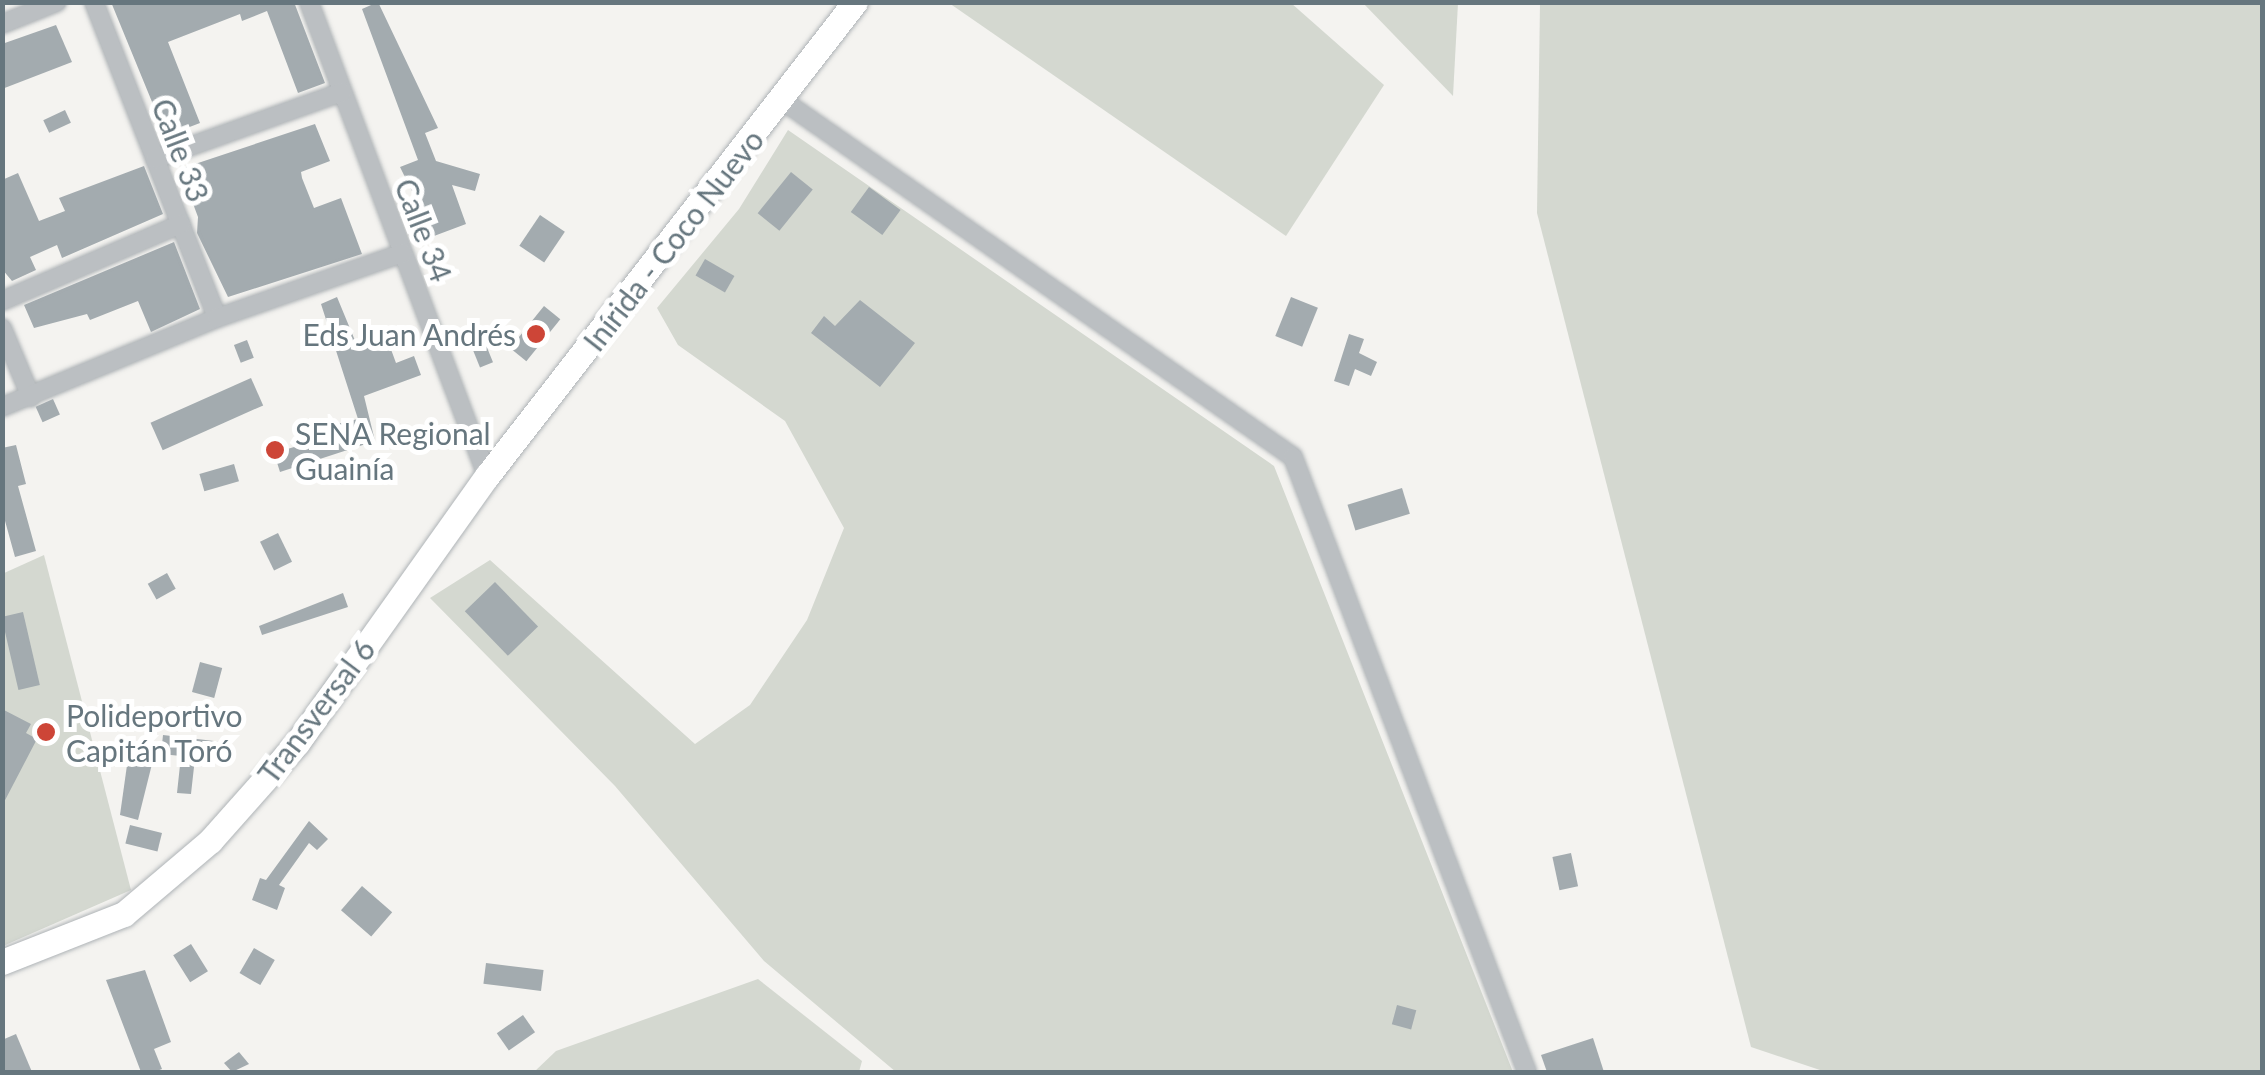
<!DOCTYPE html>
<html>
<head>
<meta charset="utf-8">
<style>
  body { margin:0 }
  #map { position:relative; width:2265px; height:1075px; overflow:hidden; background:#f4f3f0; font-family:Lato,sans-serif }
  div>[style] { position:absolute }
  .green>* { inset:0; background:#d4d8d0 }
  .building>* { inset:0; background:#a3abaf; transform-origin:0 0 }
  .roads { filter:drop-shadow(0 0 2px #aeb3b6) drop-shadow(0 0 2px #aeb3b6) }
  .street>* { height:18px; margin:-9px; padding:0 9px; transform-origin:9px; border-radius:9px; background:#bbbfc2 }
  .secondary>* { height:25px; margin:-12.5px; padding:0 12.5px; transform-origin:12.5px; border-radius:12.5px; background:#fff }
  .dots>* { width:28px; height:28px; translate:-50% -50%; box-sizing:border-box; border:5px solid #fff; border-radius:50% }
  span { translate:-50% -50%; white-space:nowrap; text-align:center; line-height:1.15; -webkit-text-stroke:10px #fff; paint-order:stroke }
  .street-label { font-size:30px; color:#66767e }
  .poi-label { font-size:30px; color:#66767e }
  .right { translate:-100% -50%; text-align:right }
  .left { translate:0 -50%; text-align:left }
  .frame { position:absolute; inset:0; border:5px solid #66767e; pointer-events:none }
</style>
</head>
<body>
<div id="map">
  <div class="green">
    <div style="clip-path:polygon(949px 3px,1291px 3px,1384px 85px,1286px 236px)"></div>
    <div style="clip-path:polygon(1363px 3px,1458px 3px,1453px 96px)"></div>
    <div style="clip-path:polygon(1540px 3px,2262px 3px,2262px 1072px,1826px 1072px,1751px 1047px,1537px 213px)"></div>
    <div style="clip-path:polygon(788px 130px,1274px 466px,1513px 1072px,896px 1072px,764px 961px,615px 786px,430px 598px,490px 560px,695px 744px,750px 705px,807px 620px,844px 528px,785px 421px,678px 345px,657px 308px,739px 209px)"></div>
    <div style="clip-path:polygon(44px 555px,131px 890px,3px 946px,2px 574px)"></div>
    <div style="clip-path:polygon(758px 979px,862px 1061px,859px 1072px,534px 1072px,556px 1051px)"></div>
  </div>
  <div class="building">
    <div style="clip-path:polygon(111px 2px,294px 2px,325px 83px,298px 93px,267px 11px,242px 21px,240px 14px,168px 42px,200px 123px,166px 136px)"></div>
    <div style="clip-path:polygon(378px 2px,438px 128px,425px 133px,436px 161px,480px 174px,475px 191px,452px 185px,466px 224px,434px 236px,400px 167px,418px 160px,362px 9px)"></div>
    <div style="clip-path:polygon(56px 25px,72px 62px,2px 89px,2px 44px)"></div>
    <div style="left:65px;top:110px;width:14px;height:24px;rotate:65deg"></div>
    <div style="clip-path:polygon(315px 124px,330px 161px,301px 172px,302px 178px,314px 208px,341px 198px,362px 254px,228px 297px,197px 233px,198px 217px,180px 169px)"></div>
    <div style="clip-path:polygon(144px 166px,163px 214px,62px 258px,57px 245px,30px 257px,36px 270px,12px 281px,2px 269px,2px 180px,18px 173px,39px 221px,65px 211px,59px 198px)"></div>
    <div style="left:791px;top:172px;width:28px;height:53px;rotate:39deg"></div>
    <div style="left:869px;top:187px;width:39px;height:31px;rotate:36deg"></div>
    <div style="left:540px;top:215px;width:30px;height:37px;rotate:34deg"></div>
    <div style="clip-path:polygon(174px 242px,200px 309px,151px 332px,138px 301px,90px 320px,87px 314px,34px 328px,24px 305px)"></div>
    <div style="left:705px;top:259px;width:34px;height:19px;rotate:30deg"></div>
    <div style="clip-path:polygon(337px 297px,356px 343px,385px 333px,396px 363px,414px 356px,421px 375px,364px 396px,375px 441px,280px 472px,274px 453px,331px 436px,328px 426px,358px 419px,321px 304px)"></div>
    <div style="left:1291px;top:297px;width:29px;height:42px;rotate:22deg"></div>
    <div style="clip-path:polygon(860px 300px,915px 343px,880px 387px,811px 333px,824px 316px,835px 326px)"></div>
    <div style="left:544px;top:306px;width:21px;height:54px;rotate:39deg"></div>
    <div style="clip-path:polygon(1349px 334px,1364px 339px,1359px 353px,1377px 362px,1371px 376px,1355px 369px,1349px 386px,1334px 381px)"></div>
    <div style="left:247px;top:340px;width:19px;height:14px;rotate:69deg"></div>
    <div style="left:484px;top:340px;width:24px;height:14px;rotate:68deg"></div>
    <div style="left:251px;top:378px;width:30px;height:110px;rotate:66deg"></div>
    <div style="left:53px;top:399px;width:17px;height:19px;rotate:66deg"></div>
    <div style="clip-path:polygon(16px 445px,26px 484px,18px 486px,36px 551px,15px 557px,2px 510px,2px 448px)"></div>
    <div style="left:234px;top:464px;width:18px;height:36px;rotate:74deg"></div>
    <div style="left:1402px;top:488px;width:27px;height:57px;rotate:73deg"></div>
    <div style="left:278px;top:533px;width:32px;height:20px;rotate:64deg"></div>
    <div style="left:167px;top:573px;width:18px;height:22px;rotate:61deg"></div>
    <div style="left:495px;top:582px;width:62px;height:42px;rotate:46deg"></div>
    <div style="clip-path:polygon(343px 593px,348px 607px,262px 635px,259px 626px)"></div>
    <div style="left:23px;top:612px;width:75px;height:22px;rotate:77deg"></div>
    <div style="left:200px;top:662px;width:23px;height:31px;rotate:15deg"></div>
    <div style="clip-path:polygon(2px 709px,31px 724px,26px 733px,37px 739px,2px 806px)"></div>
    <div style="clip-path:polygon(163px 735px,231px 743px,229px 762px,195px 758px,191px 794px,177px 793px,181px 756px,161px 754px)"></div>
    <div style="clip-path:polygon(128px 758px,152px 764px,138px 820px,120px 815px)"></div>
    <div style="clip-path:polygon(309px 821px,328px 839px,317px 850px,309px 843px,279px 885px,285px 888px,277px 910px,252px 900px,260px 878px,266px 880px)"></div>
    <div style="left:130px;top:825px;width:33px;height:19px;rotate:14deg"></div>
    <div style="left:1571px;top:853px;width:34px;height:19px;rotate:78deg"></div>
    <div style="left:362px;top:886px;width:40px;height:32px;rotate:41deg"></div>
    <div style="left:191px;top:944px;width:32px;height:21px;rotate:58deg"></div>
    <div style="left:254px;top:948px;width:24px;height:29px;rotate:30deg"></div>
    <div style="left:486px;top:963px;width:58px;height:21px;rotate:7deg"></div>
    <div style="clip-path:polygon(145px 970px,171px 1042px,154px 1049px,162px 1069px,154px 1072px,141px 1072px,106px 980px)"></div>
    <div style="left:1397px;top:1005px;width:20px;height:20px;rotate:15deg"></div>
    <div style="left:523px;top:1015px;width:21px;height:32px;rotate:55deg"></div>
    <div style="clip-path:polygon(16px 1034px,32px 1072px,2px 1072px,2px 1040px)"></div>
    <div style="clip-path:polygon(1593px 1038px,1604px 1072px,1547px 1072px,1541px 1055px)"></div>
    <div style="clip-path:polygon(239px 1052px,249px 1064px,232px 1072px,224px 1063px)"></div>
  </div>
  <div class="roads">
    <div class="street">
      <div style="left:94px;top:2px;width:339px;rotate:68.7deg"></div>
      <div style="left:309px;top:2px;width:506px;rotate:69.42deg"></div>
      <div style="left:2px;top:24px;width:59px;rotate:-21.8deg"></div>
      <div style="left:782px;top:100px;width:623px;rotate:34.94deg"></div>
      <div style="left:1293px;top:457px;width:658px;rotate:69.17deg"></div>
      <div style="left:155px;top:159px;width:199px;rotate:-19.7deg"></div>
      <div style="left:2px;top:301px;width:195px;rotate:-23.3deg"></div>
      <div style="left:2px;top:328px;width:75px;rotate:67.2deg"></div>
      <div style="left:2px;top:407px;width:233px;rotate:-22.5deg"></div>
      <div style="left:217px;top:318px;width:197px;rotate:-19.3deg"></div>
    </div>
    <div class="secondary">
      <div style="left:2px;top:962px;width:131px;rotate:-21.5deg"></div>
      <div style="left:124px;top:914px;width:113px;rotate:-40.3deg"></div>
      <div style="left:210px;top:841px;width:131px;rotate:-48.4deg"></div>
      <div style="left:297px;top:743px;width:328px;rotate:-54.6deg"></div>
      <div style="left:487px;top:476px;width:600px;rotate:-52.18deg"></div>
    </div>
  </div>
  <div class="dots">
    <div style="left:536px;top:334px;background:#cd4537"></div>
    <div style="left:275px;top:450px;background:#cd4537"></div>
    <div style="left:46px;top:732px;background:#cd4537"></div>
  </div>
  <div class="street-label">
    <span style="left:181px;top:150px;rotate:69deg">Calle 33</span>
    <span style="left:424px;top:230px;rotate:69deg">Calle 34</span>
    <span style="left:673px;top:240px;rotate:-52deg">Inírida - Coco Nuevo</span>
    <span style="left:316px;top:711px;rotate:-53deg">Transversal 6</span>
  </div>
  <div class="poi-label">
    <span class="right" style="left:516px;top:334px">Eds Juan Andrés</span>
    <span class="left" style="left:295px;top:450px">SENA Regional<br>Guainía</span>
    <span class="left" style="left:66px;top:732px">Polideportivo<br>Capitán Toró</span>
  </div>
  <div class="frame"></div>
</div>
</body>
</html>
